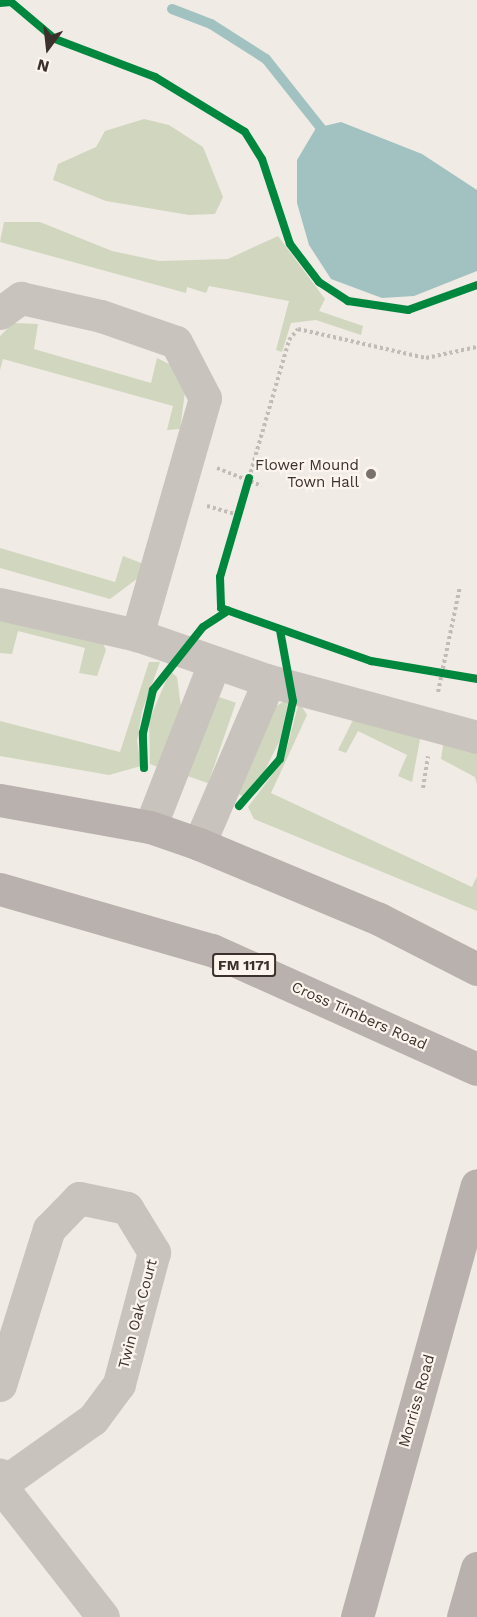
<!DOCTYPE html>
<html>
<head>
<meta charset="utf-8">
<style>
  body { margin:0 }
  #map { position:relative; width:477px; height:1617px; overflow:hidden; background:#f0ebe5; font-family:"Work Sans",sans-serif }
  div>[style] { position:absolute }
  .green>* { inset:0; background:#d1d6bf; transform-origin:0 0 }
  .water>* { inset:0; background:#a1c2c1 }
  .stream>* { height:10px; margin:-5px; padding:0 5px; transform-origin:5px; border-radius:5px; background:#a1c2c1 }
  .path>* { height:4px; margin-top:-2px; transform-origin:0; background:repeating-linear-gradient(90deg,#c2bbb6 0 3px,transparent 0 6px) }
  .minor>* { height:33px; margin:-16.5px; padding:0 16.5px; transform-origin:16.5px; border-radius:16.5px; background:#c9c3be }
  .major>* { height:33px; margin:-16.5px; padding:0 16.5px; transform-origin:16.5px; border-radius:16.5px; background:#b8b1ad }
  .cycleway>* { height:8px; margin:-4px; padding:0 4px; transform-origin:4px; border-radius:4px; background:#00873e }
  .dots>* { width:16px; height:16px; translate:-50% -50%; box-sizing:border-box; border:3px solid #fbf5ee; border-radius:50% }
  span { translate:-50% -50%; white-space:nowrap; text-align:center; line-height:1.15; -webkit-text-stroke:4.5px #fbf5ee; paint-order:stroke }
  .shield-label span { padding:2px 4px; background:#fbf5ee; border:2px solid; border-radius:4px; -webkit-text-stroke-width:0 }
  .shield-label { font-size:14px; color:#3b302b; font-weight:700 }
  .poi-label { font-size:15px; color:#3b302b }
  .right { translate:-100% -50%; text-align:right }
  .street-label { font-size:15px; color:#3b302b }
  .north { position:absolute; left:18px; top:18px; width:60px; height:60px; -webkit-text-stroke:4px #fbf5ee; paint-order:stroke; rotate:195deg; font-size:16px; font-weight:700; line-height:24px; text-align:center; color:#3b302b }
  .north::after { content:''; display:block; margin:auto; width:21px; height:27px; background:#3b302b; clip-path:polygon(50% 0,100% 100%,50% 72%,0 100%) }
</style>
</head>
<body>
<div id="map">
  <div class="green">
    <div style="clip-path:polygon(144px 119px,169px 125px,203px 147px,223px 197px,215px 214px,189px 215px,106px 201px,53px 180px,58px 164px,96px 147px,105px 131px)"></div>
    <div style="clip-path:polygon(40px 222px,112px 251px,159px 261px,228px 259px,278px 236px,325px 299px,319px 311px,363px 326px,361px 335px,316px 320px,291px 323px,282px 352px,276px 350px,289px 301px,209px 286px,206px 293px,187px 287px,186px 293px,0 242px,4px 222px)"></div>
    <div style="clip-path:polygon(13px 323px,38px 324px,34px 349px,151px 383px,157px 358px,173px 366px,186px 385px,180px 429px,167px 430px,173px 406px,3px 359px,0 370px,0 336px)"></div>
    <div style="clip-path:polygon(0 548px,115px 582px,123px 556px,141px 563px,142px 575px,110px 599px,0 568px)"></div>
    <div style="clip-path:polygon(0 611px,100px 637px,106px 650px,97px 676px,79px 673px,85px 648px,18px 631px,12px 654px,0 653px)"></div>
    <div style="clip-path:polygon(149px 662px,160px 662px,142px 711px,137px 741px,141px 766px,109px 775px,0 756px,0 721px,120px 752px)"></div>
    <div style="clip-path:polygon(170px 671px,177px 677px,181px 707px,158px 767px,150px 764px,149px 721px)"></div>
    <div style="left:216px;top:696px;width:21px;height:85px;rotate:19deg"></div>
    <div style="clip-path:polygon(289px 698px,280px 740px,261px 778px,243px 796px,233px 792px,275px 707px)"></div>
    <div style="clip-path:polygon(299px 702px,307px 715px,271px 793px,472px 887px,477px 876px,477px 911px,254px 819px,248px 807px,284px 759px)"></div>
    <div style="clip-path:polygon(353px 720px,421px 734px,412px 782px,398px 776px,407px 755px,358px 731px,346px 753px,338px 750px)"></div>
    <div style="clip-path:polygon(444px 739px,477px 748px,477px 785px,475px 777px,441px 759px)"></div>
  </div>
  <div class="water">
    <div style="clip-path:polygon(341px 122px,422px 154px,477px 190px,477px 271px,414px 296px,382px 298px,331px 279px,309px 245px,297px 203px,297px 160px,316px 128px)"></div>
  </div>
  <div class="stream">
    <div style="left:172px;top:9px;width:42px;rotate:21deg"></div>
    <div style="left:211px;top:24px;width:65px;rotate:32.5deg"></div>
    <div style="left:266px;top:59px;width:100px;rotate:51.5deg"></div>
  </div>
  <div class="path">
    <div style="left:217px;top:468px;width:48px;rotate:21.8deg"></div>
    <div style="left:249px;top:478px;width:144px;rotate:-73.8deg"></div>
    <div style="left:289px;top:340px;width:14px;rotate:-51deg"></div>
    <div style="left:298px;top:329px;width:131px;rotate:12.8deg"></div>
    <div style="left:426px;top:358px;width:52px;rotate:-12.2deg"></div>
    <div style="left:207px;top:506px;width:32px;rotate:16deg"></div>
    <div style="left:438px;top:692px;width:107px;rotate:-78.2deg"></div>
    <div style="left:423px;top:788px;width:32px;rotate:-81deg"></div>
  </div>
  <div class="minor">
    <div style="left:0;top:313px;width:26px;rotate:-36deg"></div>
    <div style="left:21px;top:298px;width:82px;rotate:12.7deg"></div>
    <div style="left:101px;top:316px;width:79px;rotate:19.1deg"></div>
    <div style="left:176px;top:342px;width:63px;rotate:62.6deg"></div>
    <div style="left:205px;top:398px;width:247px;rotate:106deg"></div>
    <div style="left:0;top:604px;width:140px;rotate:12.8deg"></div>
    <div style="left:137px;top:635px;width:137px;rotate:19.2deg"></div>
    <div style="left:266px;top:680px;width:219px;rotate:15.1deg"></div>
    <div style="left:150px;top:827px;width:175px;rotate:-68.6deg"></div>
    <div style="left:199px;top:844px;width:177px;rotate:-66.8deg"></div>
    <div style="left:0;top:1385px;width:164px;rotate:-72.6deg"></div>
    <div style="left:49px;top:1229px;width:43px;rotate:-45.9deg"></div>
    <div style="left:79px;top:1198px;width:49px;rotate:11.8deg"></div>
    <div style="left:127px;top:1208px;width:52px;rotate:58.5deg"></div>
    <div style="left:154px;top:1252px;width:137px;rotate:104.9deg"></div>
    <div style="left:119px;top:1384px;width:44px;rotate:126.6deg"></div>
    <div style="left:93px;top:1419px;width:110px;rotate:144.6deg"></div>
    <div style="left:3px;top:1483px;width:9px;rotate:-111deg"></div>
    <div style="left:0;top:1485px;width:167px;rotate:52deg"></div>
  </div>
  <div class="major">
    <div style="left:0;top:800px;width:152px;rotate:10.2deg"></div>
    <div style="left:150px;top:827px;width:52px;rotate:19.1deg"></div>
    <div style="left:199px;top:844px;width:195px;rotate:22.6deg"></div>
    <div style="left:379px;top:919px;width:110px;rotate:27deg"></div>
    <div style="left:0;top:889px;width:221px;rotate:16.1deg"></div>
    <div style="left:212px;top:950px;width:290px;rotate:24.2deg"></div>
    <div style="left:357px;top:1617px;width:448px;rotate:-74.5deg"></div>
    <div style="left:463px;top:1617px;width:51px;rotate:-74.1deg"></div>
  </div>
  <div class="cycleway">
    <div style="left:0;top:3px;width:11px;rotate:-5deg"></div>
    <div style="left:11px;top:2px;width:57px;rotate:40.1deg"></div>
    <div style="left:55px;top:39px;width:107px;rotate:20.8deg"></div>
    <div style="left:155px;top:77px;width:105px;rotate:31.4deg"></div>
    <div style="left:245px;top:132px;width:32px;rotate:58deg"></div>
    <div style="left:262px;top:159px;width:89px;rotate:71.8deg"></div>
    <div style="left:290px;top:244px;width:48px;rotate:52.7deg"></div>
    <div style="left:319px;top:282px;width:35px;rotate:33deg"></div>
    <div style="left:348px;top:301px;width:61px;rotate:8.5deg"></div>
    <div style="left:408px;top:310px;width:73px;rotate:-19.9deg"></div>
    <div style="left:249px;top:478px;width:103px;rotate:106.3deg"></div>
    <div style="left:220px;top:577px;width:31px;rotate:88deg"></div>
    <div style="left:221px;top:608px;width:159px;rotate:19.5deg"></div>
    <div style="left:371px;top:661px;width:108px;rotate:9.6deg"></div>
    <div style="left:144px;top:768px;width:35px;rotate:-92deg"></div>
    <div style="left:143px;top:733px;width:44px;rotate:-76.9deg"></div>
    <div style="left:153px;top:690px;width:80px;rotate:-51.6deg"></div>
    <div style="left:203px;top:627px;width:30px;rotate:-33deg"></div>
    <div style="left:239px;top:806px;width:62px;rotate:-48.9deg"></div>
    <div style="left:280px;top:759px;width:59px;rotate:-77.4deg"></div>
    <div style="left:293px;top:701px;width:72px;rotate:-100.4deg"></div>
  </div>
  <div class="dots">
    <div style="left:371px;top:474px;background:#7a716c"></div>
  </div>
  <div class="shield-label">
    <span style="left:244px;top:965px">FM 1171</span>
  </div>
  <div class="poi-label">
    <span class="right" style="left:359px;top:474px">Flower Mound<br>Town Hall</span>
  </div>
  <div class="street-label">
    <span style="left:359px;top:1016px;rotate:24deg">Cross Timbers Road</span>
    <span style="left:138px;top:1314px;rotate:-75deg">Twin Oak Court</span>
    <span style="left:417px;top:1401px;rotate:-74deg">Morriss Road</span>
  </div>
  <div class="north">N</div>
</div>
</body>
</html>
